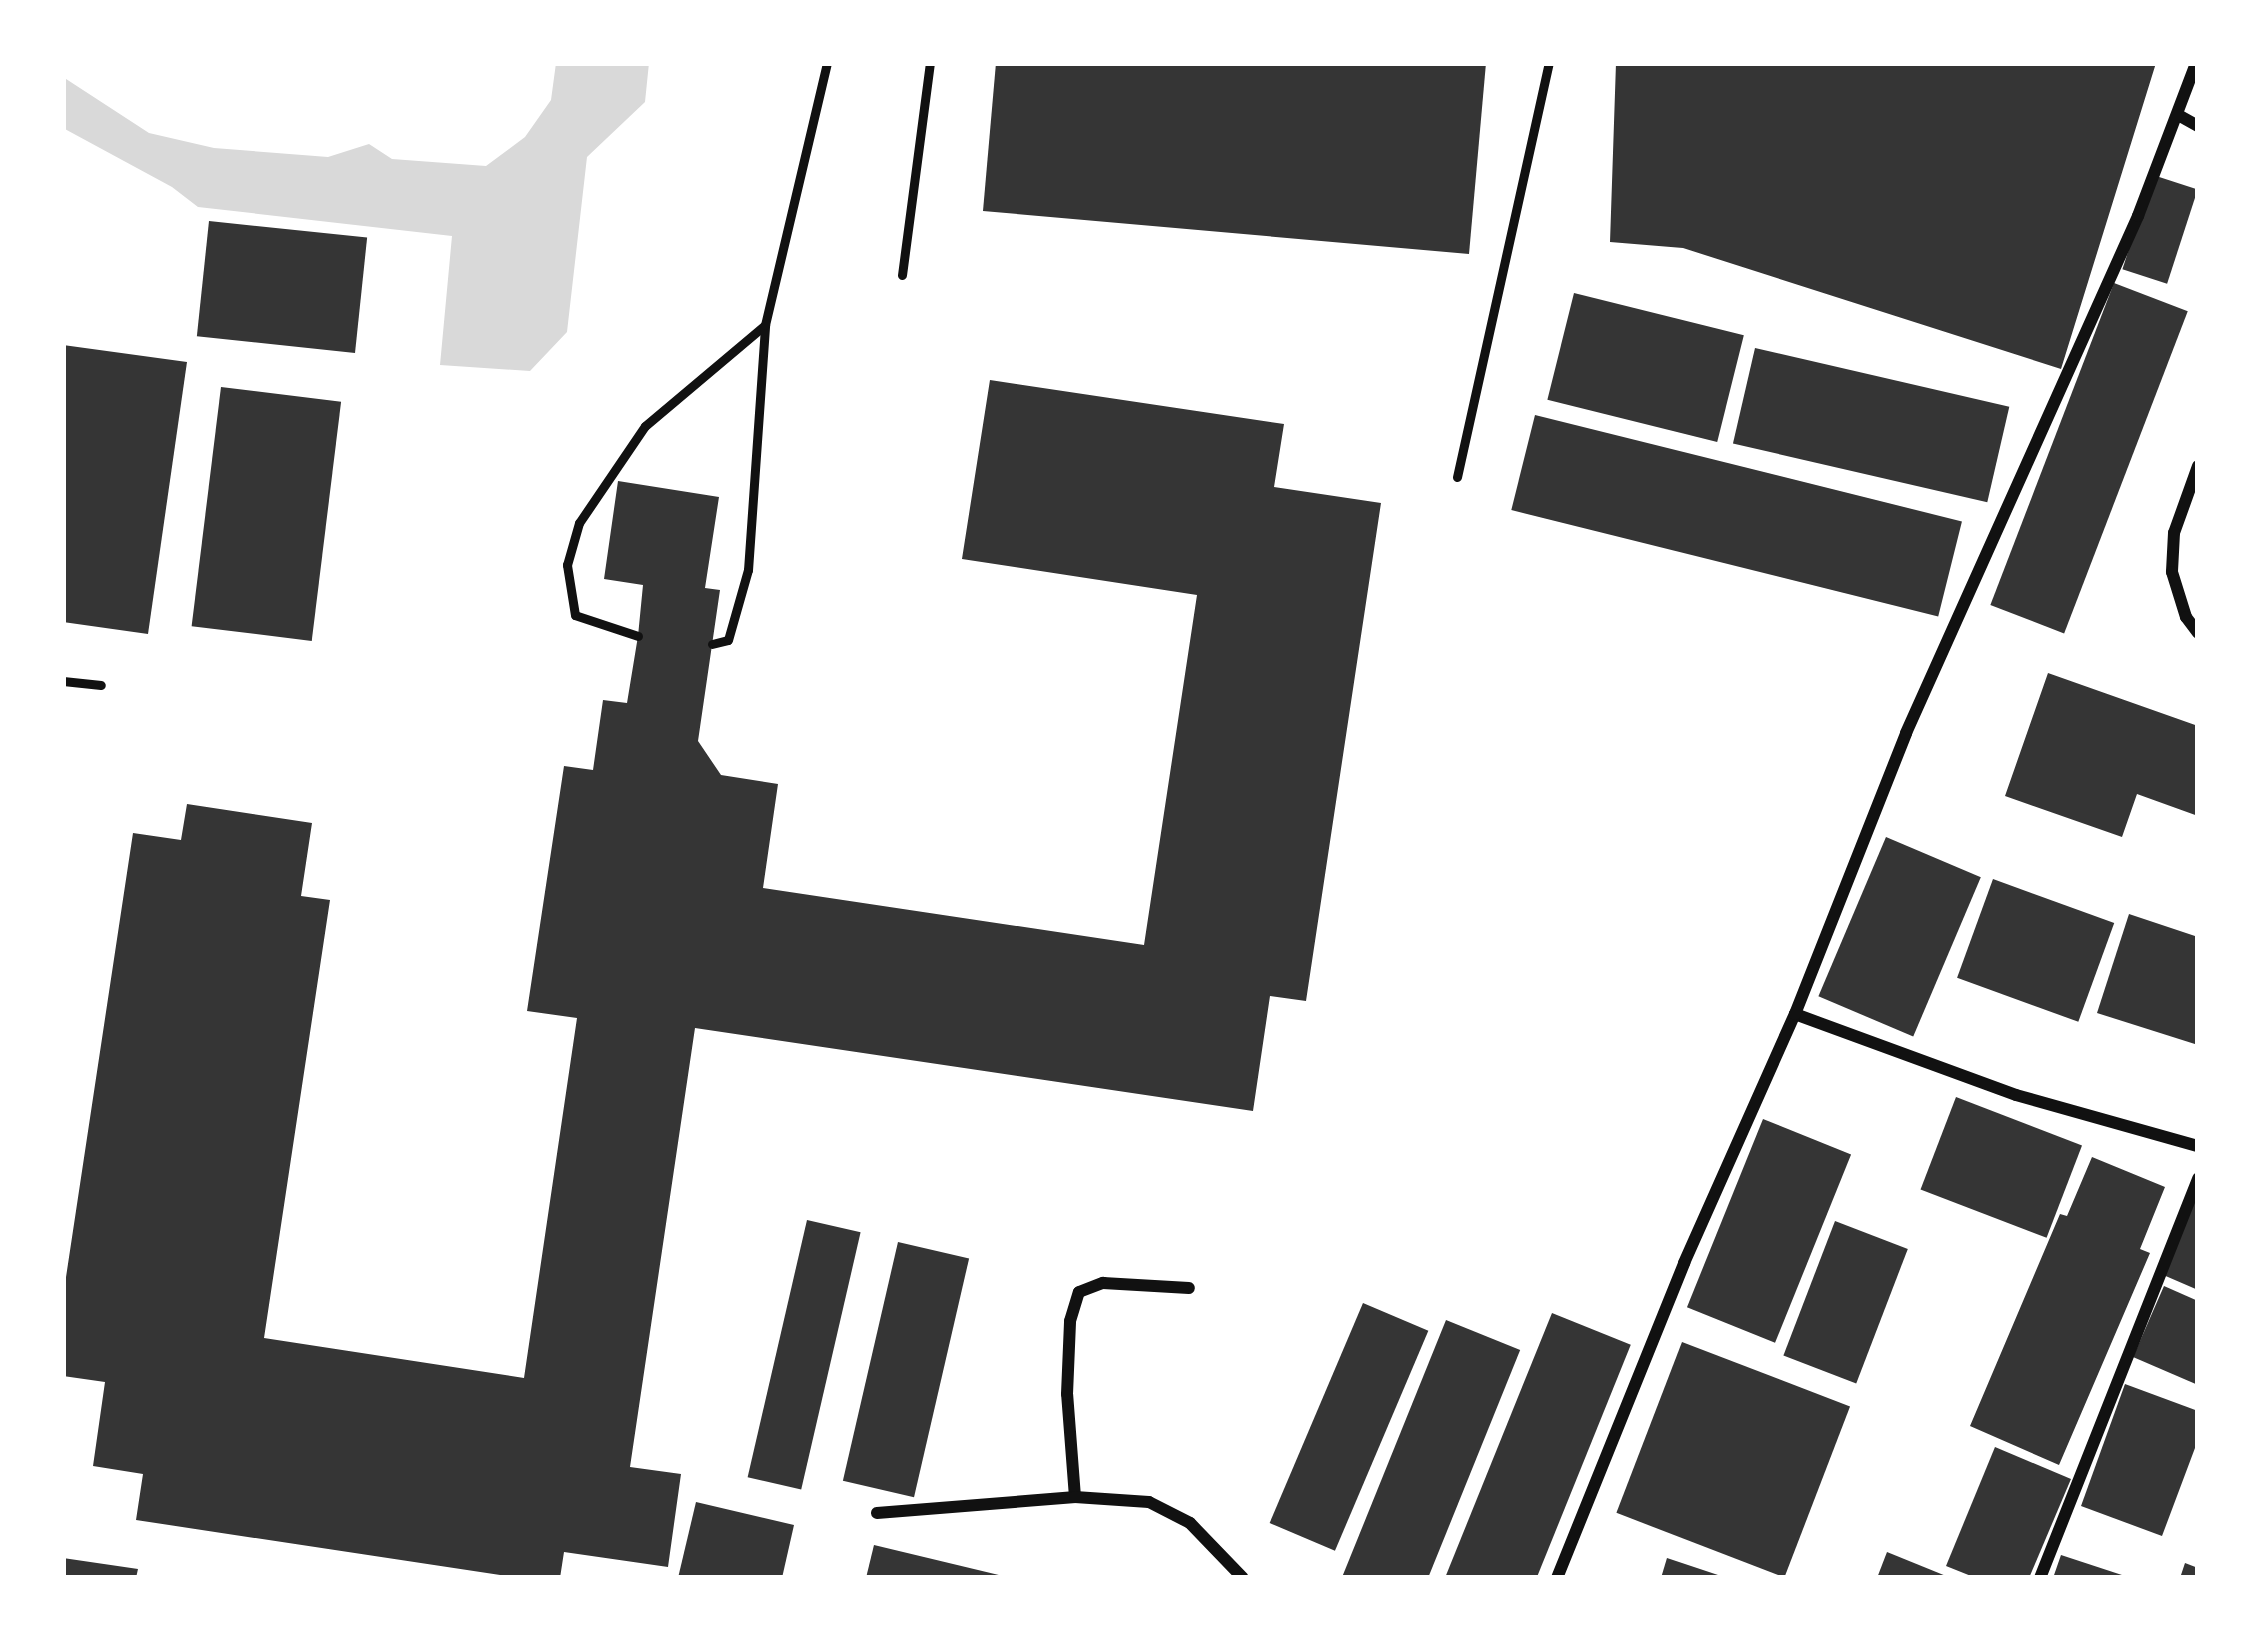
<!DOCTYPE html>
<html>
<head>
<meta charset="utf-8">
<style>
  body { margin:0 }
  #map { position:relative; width:2261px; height:1641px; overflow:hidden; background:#fff; font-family:Spectral,serif }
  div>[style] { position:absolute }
  .water>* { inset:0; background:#d9d9d9 }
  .building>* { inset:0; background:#353535; transform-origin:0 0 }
  .service>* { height:9px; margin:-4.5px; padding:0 4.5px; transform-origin:4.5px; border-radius:4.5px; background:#111 }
  .minor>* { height:12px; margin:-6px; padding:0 6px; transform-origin:6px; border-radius:6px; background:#111 }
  span { translate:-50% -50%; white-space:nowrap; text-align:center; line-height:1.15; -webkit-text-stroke:12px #fff; paint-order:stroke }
  .frame { position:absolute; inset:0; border:66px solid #fff; pointer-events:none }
</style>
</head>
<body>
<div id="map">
  <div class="water">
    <div style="clip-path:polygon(556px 63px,649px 63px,645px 102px,587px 157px,567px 332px,530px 371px,440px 365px,452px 236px,198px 207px,172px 187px,63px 128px,63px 77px,149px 133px,214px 148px,328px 157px,369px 144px,392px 159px,486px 166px,525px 137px,551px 100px)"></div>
  </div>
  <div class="building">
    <div style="clip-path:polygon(996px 63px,1486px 63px,1469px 254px,983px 211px)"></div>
    <div style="clip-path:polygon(1616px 63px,2156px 63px,2061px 369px,1683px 248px,1610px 242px)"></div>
    <div style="left:2153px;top:175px;width:47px;height:99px;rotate:18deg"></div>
    <div style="left:209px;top:221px;width:159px;height:116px;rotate:6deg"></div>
    <div style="left:2114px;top:283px;width:79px;height:345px;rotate:21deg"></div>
    <div style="left:1574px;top:293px;width:175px;height:110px;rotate:14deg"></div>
    <div style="clip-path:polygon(63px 345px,187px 362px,148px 634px,63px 622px)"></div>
    <div style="left:1755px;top:348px;width:261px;height:98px;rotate:13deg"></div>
    <div style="clip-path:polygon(990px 380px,1284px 424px,1274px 487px,1381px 503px,1306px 1001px,1270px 996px,1253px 1111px,695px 1028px,630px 1467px,681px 1474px,668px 1567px,564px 1552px,560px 1578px,520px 1578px,136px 1520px,143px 1474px,93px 1466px,105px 1382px,63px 1376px,63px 1297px,133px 833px,181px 840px,187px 804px,312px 823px,301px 896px,330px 900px,264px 1338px,524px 1378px,577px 1018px,527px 1011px,564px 766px,593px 770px,603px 700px,627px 703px,638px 636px,643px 585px,604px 579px,618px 481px,719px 497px,705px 588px,720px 590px,698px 741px,721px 775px,778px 784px,763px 888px,1144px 945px,1197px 595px,962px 559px)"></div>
    <div style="left:221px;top:387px;width:121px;height:241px;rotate:7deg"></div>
    <div style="left:1535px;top:415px;width:440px;height:98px;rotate:14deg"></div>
    <div style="clip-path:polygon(2048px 673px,2198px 726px,2198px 816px,2137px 794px,2122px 837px,2005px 796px)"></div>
    <div style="left:1886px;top:837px;width:103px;height:173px;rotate:23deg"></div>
    <div style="left:1993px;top:879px;width:129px;height:105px;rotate:20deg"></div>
    <div style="clip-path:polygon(2129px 914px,2198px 937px,2198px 1045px,2097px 1013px)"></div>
    <div style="left:1956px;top:1097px;width:135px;height:99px;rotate:21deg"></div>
    <div style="left:1763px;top:1119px;width:95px;height:203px;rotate:22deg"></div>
    <div style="clip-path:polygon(2092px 1157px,2165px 1187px,2140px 1249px,2150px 1253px,2059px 1465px,1970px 1426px,2060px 1214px,2067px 1216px)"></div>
    <div style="clip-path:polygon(2198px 1186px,2198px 1290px,2161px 1274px)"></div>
    <div style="left:807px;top:1220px;width:55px;height:264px;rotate:13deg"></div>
    <div style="left:1835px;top:1221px;width:78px;height:144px;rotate:21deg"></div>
    <div style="left:898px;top:1242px;width:73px;height:245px;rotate:13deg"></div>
    <div style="clip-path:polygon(2164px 1286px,2198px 1301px,2198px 1385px,2133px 1357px)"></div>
    <div style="left:1363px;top:1303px;width:71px;height:239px;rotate:23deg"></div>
    <div style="left:1552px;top:1313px;width:85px;height:285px;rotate:22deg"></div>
    <div style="left:1446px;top:1320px;width:80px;height:280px;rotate:22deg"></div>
    <div style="left:1682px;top:1342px;width:180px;height:183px;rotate:21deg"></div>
    <div style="clip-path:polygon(2125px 1384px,2198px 1411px,2198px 1440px,2162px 1536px,2081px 1506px)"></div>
    <div style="clip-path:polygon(1995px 1447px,2071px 1479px,2029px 1578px,1976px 1578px,1946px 1566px)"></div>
    <div style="clip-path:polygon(696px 1502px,794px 1525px,782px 1578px,678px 1578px)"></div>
    <div style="clip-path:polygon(874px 1545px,1003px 1576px,1003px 1578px,866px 1578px)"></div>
    <div style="clip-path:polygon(1887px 1552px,1951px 1578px,1877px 1578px)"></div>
    <div style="clip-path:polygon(2061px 1555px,2128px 1577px,2128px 1578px,2053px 1578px)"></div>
    <div style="clip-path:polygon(63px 1558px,138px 1569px,136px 1578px,63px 1578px)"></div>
    <div style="clip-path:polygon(1667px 1558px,1724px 1577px,1724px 1578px,1661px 1578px)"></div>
    <div style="clip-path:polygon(2185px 1563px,2198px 1568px,2198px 1578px,2180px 1578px)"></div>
  </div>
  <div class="service">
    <div style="left:902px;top:275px;width:214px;rotate:-82.5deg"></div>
    <div style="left:1457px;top:477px;width:424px;rotate:-77.5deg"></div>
    <div style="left:638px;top:636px;width:66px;rotate:-161.6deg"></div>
    <div style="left:575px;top:615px;width:51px;rotate:-99.1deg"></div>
    <div style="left:567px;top:565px;width:44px;rotate:-74.1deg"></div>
    <div style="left:579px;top:523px;width:117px;rotate:-55.8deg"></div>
    <div style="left:645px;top:426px;width:157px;rotate:-40.1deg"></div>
    <div style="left:712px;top:644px;width:16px;rotate:-14deg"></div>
    <div style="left:728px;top:640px;width:73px;rotate:-74.1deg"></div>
    <div style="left:748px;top:570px;width:246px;rotate:-86deg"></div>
    <div style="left:765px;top:325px;width:269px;rotate:-76.7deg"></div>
    <div style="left:63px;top:681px;width:38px;rotate:6deg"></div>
  </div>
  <div class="minor">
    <div style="left:2180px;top:116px;width:21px;rotate:29deg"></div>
    <div style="left:2198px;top:466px;width:71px;rotate:109.7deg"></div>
    <div style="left:2174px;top:533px;width:39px;rotate:93deg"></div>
    <div style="left:2172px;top:572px;width:47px;rotate:72.7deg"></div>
    <div style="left:2186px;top:617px;width:20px;rotate:53deg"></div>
    <div style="left:1795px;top:1014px;width:235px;rotate:20.1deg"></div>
    <div style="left:2016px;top:1095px;width:189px;rotate:15.7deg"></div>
    <div style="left:1075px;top:1497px;width:103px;rotate:-94.4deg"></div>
    <div style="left:1067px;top:1394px;width:73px;rotate:-87.6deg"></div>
    <div style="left:1070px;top:1321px;width:30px;rotate:-73deg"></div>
    <div style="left:1079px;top:1292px;width:26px;rotate:-21deg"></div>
    <div style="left:1103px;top:1283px;width:86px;rotate:3.3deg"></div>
    <div style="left:877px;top:1513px;width:199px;rotate:-4.6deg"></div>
    <div style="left:1075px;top:1497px;width:74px;rotate:3.9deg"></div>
    <div style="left:1149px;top:1502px;width:46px;rotate:27.1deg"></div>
    <div style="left:1190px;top:1523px;width:76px;rotate:46.1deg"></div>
    <div style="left:1557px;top:1578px;width:340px;rotate:-68deg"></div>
    <div style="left:1684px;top:1263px;width:273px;rotate:-66deg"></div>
    <div style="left:1795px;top:1014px;width:302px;rotate:-68.4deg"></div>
    <div style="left:1906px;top:733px;width:567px;rotate:-65.83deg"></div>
    <div style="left:2138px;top:216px;width:164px;rotate:-69.2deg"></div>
    <div style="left:2040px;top:1578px;width:430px;rotate:-68.4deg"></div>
  </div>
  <div class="frame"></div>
</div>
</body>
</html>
